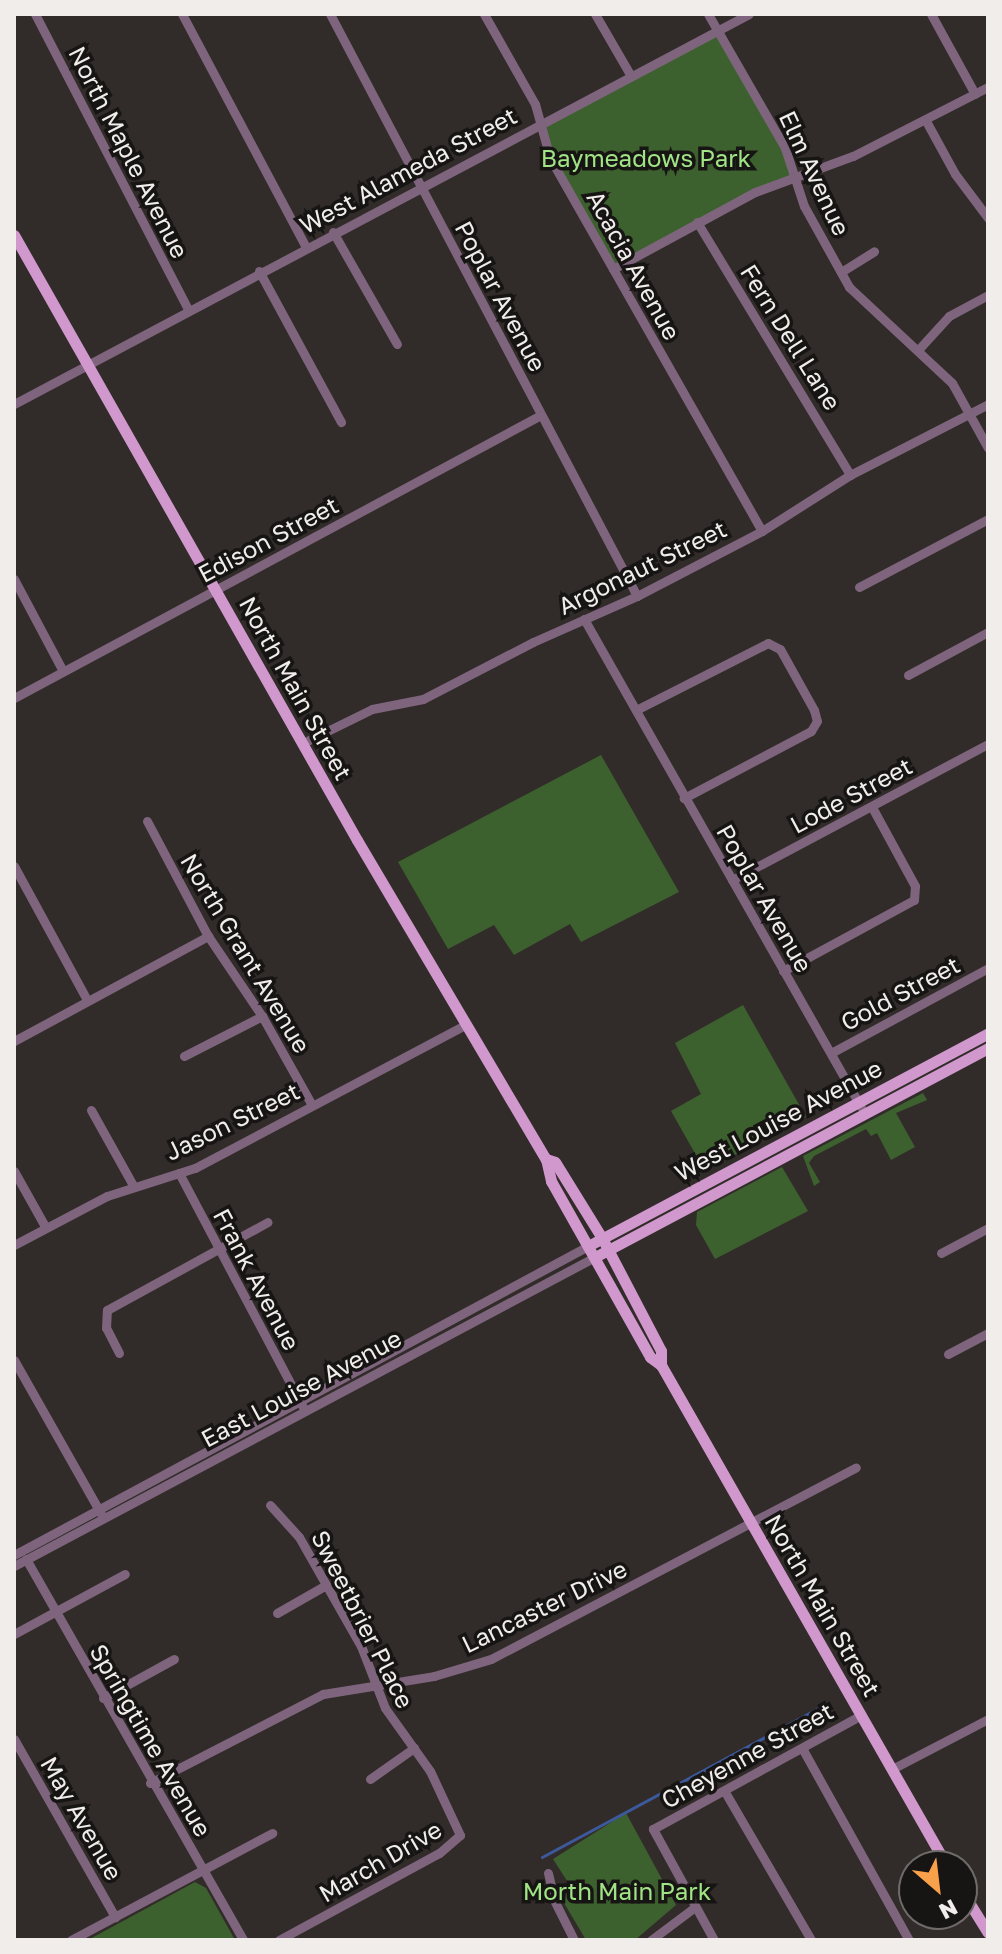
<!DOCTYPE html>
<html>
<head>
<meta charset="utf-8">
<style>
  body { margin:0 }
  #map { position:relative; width:1002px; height:1954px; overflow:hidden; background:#312c29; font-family:"Golos Text",sans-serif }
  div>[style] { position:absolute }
  .green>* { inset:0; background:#3d612e }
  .stream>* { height:3px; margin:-1.5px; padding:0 1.5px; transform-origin:1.5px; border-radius:1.5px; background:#3c599b }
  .minor>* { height:9px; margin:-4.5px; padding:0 4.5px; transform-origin:4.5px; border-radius:4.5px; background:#7f647d }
  .major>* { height:11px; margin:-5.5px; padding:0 5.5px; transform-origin:5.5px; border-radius:5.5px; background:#d098cc }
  span { translate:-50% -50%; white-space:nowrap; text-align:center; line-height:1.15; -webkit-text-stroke:7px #171514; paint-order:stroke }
  .street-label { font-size:24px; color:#f0edeb }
  .park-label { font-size:24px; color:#a1e485 }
  .frame { position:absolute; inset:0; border:16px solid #f0edeb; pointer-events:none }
  .north { position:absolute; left:898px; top:1850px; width:80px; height:80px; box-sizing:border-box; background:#171514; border:2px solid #6e6b6a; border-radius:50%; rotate:152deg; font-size:22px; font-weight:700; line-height:32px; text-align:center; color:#f0edeb }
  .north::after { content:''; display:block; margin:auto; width:28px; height:36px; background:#f8a14a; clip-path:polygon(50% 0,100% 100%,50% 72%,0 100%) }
</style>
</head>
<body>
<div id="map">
  <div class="green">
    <div style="clip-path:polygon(717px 30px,785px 148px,793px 176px,613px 269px,550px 158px,540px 123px)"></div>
    <div style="clip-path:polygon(601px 755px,679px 892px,581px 942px,570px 924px,514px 955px,494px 925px,448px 949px,398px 862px)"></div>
    <div style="clip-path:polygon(743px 1005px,806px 1117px,705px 1171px,671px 1111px,701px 1094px,675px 1043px)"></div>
    <div style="clip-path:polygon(923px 1093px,927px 1100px,896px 1113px,915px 1147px,891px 1160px,877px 1133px,871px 1136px,866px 1129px,814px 1156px,809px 1163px,820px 1182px,814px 1186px,803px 1156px)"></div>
    <div style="clip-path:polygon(782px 1167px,808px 1211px,715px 1259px,696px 1225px,697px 1212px)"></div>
    <div style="clip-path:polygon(626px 1813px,676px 1905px,635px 1940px,586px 1940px,564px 1903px,569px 1884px,553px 1859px)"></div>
    <div style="clip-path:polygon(195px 1882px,206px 1888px,235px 1940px,88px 1940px)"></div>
  </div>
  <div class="stream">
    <div style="left:542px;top:1857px;width:325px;rotate:-28.3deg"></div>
  </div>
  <div class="minor">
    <div style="left:35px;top:14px;width:332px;rotate:62.6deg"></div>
    <div style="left:182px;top:14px;width:264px;rotate:62deg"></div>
    <div style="left:330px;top:14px;width:658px;rotate:62.19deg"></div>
    <div style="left:484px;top:14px;width:103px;rotate:60.5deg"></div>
    <div style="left:535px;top:104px;width:56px;rotate:74.5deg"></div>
    <div style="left:550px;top:158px;width:429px;rotate:60.4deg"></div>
    <div style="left:595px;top:14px;width:72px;rotate:59.9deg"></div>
    <div style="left:708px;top:14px;width:155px;rotate:60.1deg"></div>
    <div style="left:785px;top:148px;width:61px;rotate:71.9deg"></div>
    <div style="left:804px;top:206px;width:93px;rotate:60.9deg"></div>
    <div style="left:849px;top:287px;width:141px;rotate:43deg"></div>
    <div style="left:952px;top:383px;width:74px;rotate:61deg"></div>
    <div style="left:931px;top:14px;width:91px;rotate:61.2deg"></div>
    <div style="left:926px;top:121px;width:60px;rotate:61.3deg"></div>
    <div style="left:955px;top:174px;width:55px;rotate:53.1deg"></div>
    <div style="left:697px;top:222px;width:296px;rotate:58.8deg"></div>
    <div style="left:333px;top:232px;width:129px;rotate:60.3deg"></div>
    <div style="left:613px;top:269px;width:162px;rotate:-28.5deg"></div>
    <div style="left:755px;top:192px;width:104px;rotate:-20.2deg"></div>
    <div style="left:853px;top:156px;width:152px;rotate:-27.1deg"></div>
    <div style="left:259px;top:271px;width:172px;rotate:61.5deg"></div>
    <div style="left:841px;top:272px;width:39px;rotate:-32deg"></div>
    <div style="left:918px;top:350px;width:46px;rotate:-47.6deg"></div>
    <div style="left:949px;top:316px;width:44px;rotate:-28.3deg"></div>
    <div style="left:14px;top:404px;width:832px;rotate:-27.95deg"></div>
    <div style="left:14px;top:579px;width:104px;rotate:62deg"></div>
    <div style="left:859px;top:587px;width:146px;rotate:-27.8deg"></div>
    <div style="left:584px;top:619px;width:561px;rotate:60.42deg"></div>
    <div style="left:908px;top:675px;width:91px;rotate:-28.3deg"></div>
    <div style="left:14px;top:698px;width:598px;rotate:-28.24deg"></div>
    <div style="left:636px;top:710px;width:148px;rotate:-26.9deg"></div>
    <div style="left:768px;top:643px;width:13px;rotate:27deg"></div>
    <div style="left:780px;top:649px;width:70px;rotate:60.9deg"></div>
    <div style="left:814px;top:710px;width:11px;rotate:75deg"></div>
    <div style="left:817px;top:721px;width:12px;rotate:121deg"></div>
    <div style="left:811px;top:731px;width:144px;rotate:152.2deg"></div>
    <div style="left:303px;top:743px;width:77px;rotate:-26.2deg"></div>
    <div style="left:372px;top:709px;width:52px;rotate:-11.1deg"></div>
    <div style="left:423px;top:699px;width:124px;rotate:-27.4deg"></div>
    <div style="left:533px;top:642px;width:114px;rotate:-23.9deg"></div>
    <div style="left:637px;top:596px;width:141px;rotate:-27.5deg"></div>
    <div style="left:762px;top:531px;width:104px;rotate:-32.5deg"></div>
    <div style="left:850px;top:475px;width:155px;rotate:-27.2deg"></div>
    <div style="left:147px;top:821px;width:130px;rotate:62.1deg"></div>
    <div style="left:208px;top:936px;width:97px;rotate:56deg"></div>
    <div style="left:262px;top:1016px;width:102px;rotate:60.7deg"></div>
    <div style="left:14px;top:866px;width:153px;rotate:61.4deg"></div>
    <div style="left:732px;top:880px;width:290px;rotate:-28deg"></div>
    <div style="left:783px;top:971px;width:149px;rotate:-28.5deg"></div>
    <div style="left:914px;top:900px;width:14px;rotate:-86deg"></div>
    <div style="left:915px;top:886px;width:90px;rotate:-118.6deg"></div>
    <div style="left:14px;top:1041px;width:221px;rotate:-28.4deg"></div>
    <div style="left:831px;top:1053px;width:179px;rotate:-28.4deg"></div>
    <div style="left:184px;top:1056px;width:88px;rotate:-27.1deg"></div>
    <div style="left:91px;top:1110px;width:86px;rotate:60.8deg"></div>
    <div style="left:14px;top:1171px;width:65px;rotate:60.7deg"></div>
    <div style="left:179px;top:1173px;width:265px;rotate:62.1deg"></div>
    <div style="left:14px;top:1245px;width:105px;rotate:-27.8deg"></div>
    <div style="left:107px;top:1196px;width:92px;rotate:-17.7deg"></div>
    <div style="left:195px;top:1168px;width:306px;rotate:-27.9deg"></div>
    <div style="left:941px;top:1253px;width:53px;rotate:-28deg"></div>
    <div style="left:119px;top:1353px;width:28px;rotate:-117deg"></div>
    <div style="left:106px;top:1328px;width:18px;rotate:-87deg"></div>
    <div style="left:107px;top:1310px;width:183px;rotate:-28.7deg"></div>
    <div style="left:948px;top:1354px;width:45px;rotate:-27.7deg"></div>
    <div style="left:14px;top:1360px;width:177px;rotate:60.5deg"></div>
    <div style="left:270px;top:1505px;width:43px;rotate:47.8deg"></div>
    <div style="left:299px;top:1537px;width:125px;rotate:60.4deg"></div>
    <div style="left:361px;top:1646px;width:66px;rotate:68.8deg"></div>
    <div style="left:385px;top:1708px;width:77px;rotate:54.5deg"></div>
    <div style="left:430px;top:1771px;width:71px;rotate:64.9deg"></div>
    <div style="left:460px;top:1835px;width:28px;rotate:139deg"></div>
    <div style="left:439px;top:1853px;width:182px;rotate:151.5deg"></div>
    <div style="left:14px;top:1555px;width:652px;rotate:-28.29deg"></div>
    <div style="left:26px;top:1559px;width:438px;rotate:60.3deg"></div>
    <div style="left:14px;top:1566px;width:658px;rotate:-28.01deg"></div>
    <div style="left:277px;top:1613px;width:56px;rotate:-29.7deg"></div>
    <div style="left:14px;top:1634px;width:126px;rotate:-28.4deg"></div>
    <div style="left:103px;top:1698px;width:81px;rotate:-28.8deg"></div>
    <div style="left:14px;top:1739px;width:205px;rotate:60.4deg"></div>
    <div style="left:802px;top:1748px;width:220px;rotate:60.9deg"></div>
    <div style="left:892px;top:1769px;width:108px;rotate:-27.5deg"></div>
    <div style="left:370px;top:1779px;width:54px;rotate:-35.2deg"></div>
    <div style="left:150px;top:1783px;width:195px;rotate:-27.2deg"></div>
    <div style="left:323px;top:1694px;width:112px;rotate:-9.2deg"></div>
    <div style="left:434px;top:1676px;width:59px;rotate:-16.6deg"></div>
    <div style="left:491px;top:1659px;width:412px;rotate:-27.7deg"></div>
    <div style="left:725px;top:1792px;width:171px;rotate:59.8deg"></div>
    <div style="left:548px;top:1873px;width:28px;rotate:77deg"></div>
    <div style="left:554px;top:1900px;width:45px;rotate:63.4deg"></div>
    <div style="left:71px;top:1940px;width:228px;rotate:-28deg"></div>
    <div style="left:651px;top:1940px;width:55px;rotate:-36.9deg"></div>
    <div style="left:714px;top:1940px;width:127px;rotate:-118.8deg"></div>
    <div style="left:653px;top:1829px;width:237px;rotate:-28.7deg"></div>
  </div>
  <div class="major">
    <div style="left:14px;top:235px;width:695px;rotate:60.45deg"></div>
    <div style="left:357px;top:840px;width:371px;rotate:59.4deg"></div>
    <div style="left:546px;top:1159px;width:23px;rotate:77deg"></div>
    <div style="left:551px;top:1181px;width:202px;rotate:60.6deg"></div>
    <div style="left:650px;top:1357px;width:14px;rotate:36deg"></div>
    <div style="left:661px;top:1365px;width:577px;rotate:60.28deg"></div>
    <div style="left:546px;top:1159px;width:9px;rotate:18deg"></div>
    <div style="left:555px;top:1162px;width:89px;rotate:58.3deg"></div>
    <div style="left:602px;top:1238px;width:127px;rotate:62.4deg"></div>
    <div style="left:661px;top:1351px;width:14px;rotate:90deg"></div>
    <div style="left:588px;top:1246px;width:453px;rotate:-28deg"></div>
    <div style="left:595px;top:1257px;width:445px;rotate:-28deg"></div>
    <div style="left:962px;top:1891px;width:49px;rotate:58.2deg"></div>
  </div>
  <div class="street-label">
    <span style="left:129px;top:152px;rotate:63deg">North Maple Avenue</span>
    <span style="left:408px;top:170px;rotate:-28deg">West Alameda Street</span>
    <span style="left:815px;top:173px;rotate:65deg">Elm Avenue</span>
    <span style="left:634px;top:265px;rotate:61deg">Acacia Avenue</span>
    <span style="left:501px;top:296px;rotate:62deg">Poplar Avenue</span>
    <span style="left:791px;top:337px;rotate:58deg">Fern Dell Lane</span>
    <span style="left:268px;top:539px;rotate:-28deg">Edison Street</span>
    <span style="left:642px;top:567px;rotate:-26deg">Argonaut Street</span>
    <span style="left:296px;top:688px;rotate:61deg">North Main Street</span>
    <span style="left:851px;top:795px;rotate:-28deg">Lode Street</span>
    <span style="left:765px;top:898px;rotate:60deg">Poplar Avenue</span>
    <span style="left:246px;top:953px;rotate:59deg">North Grant Avenue</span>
    <span style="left:900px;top:993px;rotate:-28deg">Gold Street</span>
    <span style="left:778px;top:1120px;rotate:-28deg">West Louise Avenue</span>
    <span style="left:232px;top:1121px;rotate:-26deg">Jason Street</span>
    <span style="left:257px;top:1279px;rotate:62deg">Frank Avenue</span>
    <span style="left:301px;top:1388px;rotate:-28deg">East Louise Avenue</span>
    <span style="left:823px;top:1605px;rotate:60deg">North Main Street</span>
    <span style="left:544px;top:1606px;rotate:-26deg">Lancaster Drive</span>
    <span style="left:363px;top:1619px;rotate:63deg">Sweetbrier Place</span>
    <span style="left:151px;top:1740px;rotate:60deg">Springtime Avenue</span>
    <span style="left:747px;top:1755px;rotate:-29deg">Cheyenne Street</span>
    <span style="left:82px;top:1818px;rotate:60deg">May Avenue</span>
    <span style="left:380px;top:1861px;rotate:-30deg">March Drive</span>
  </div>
  <div class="park-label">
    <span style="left:646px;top:158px">Baymeadows Park</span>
    <span style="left:617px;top:1891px">Morth Main Park</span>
  </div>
  <div class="frame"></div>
  <div class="north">N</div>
</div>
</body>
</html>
